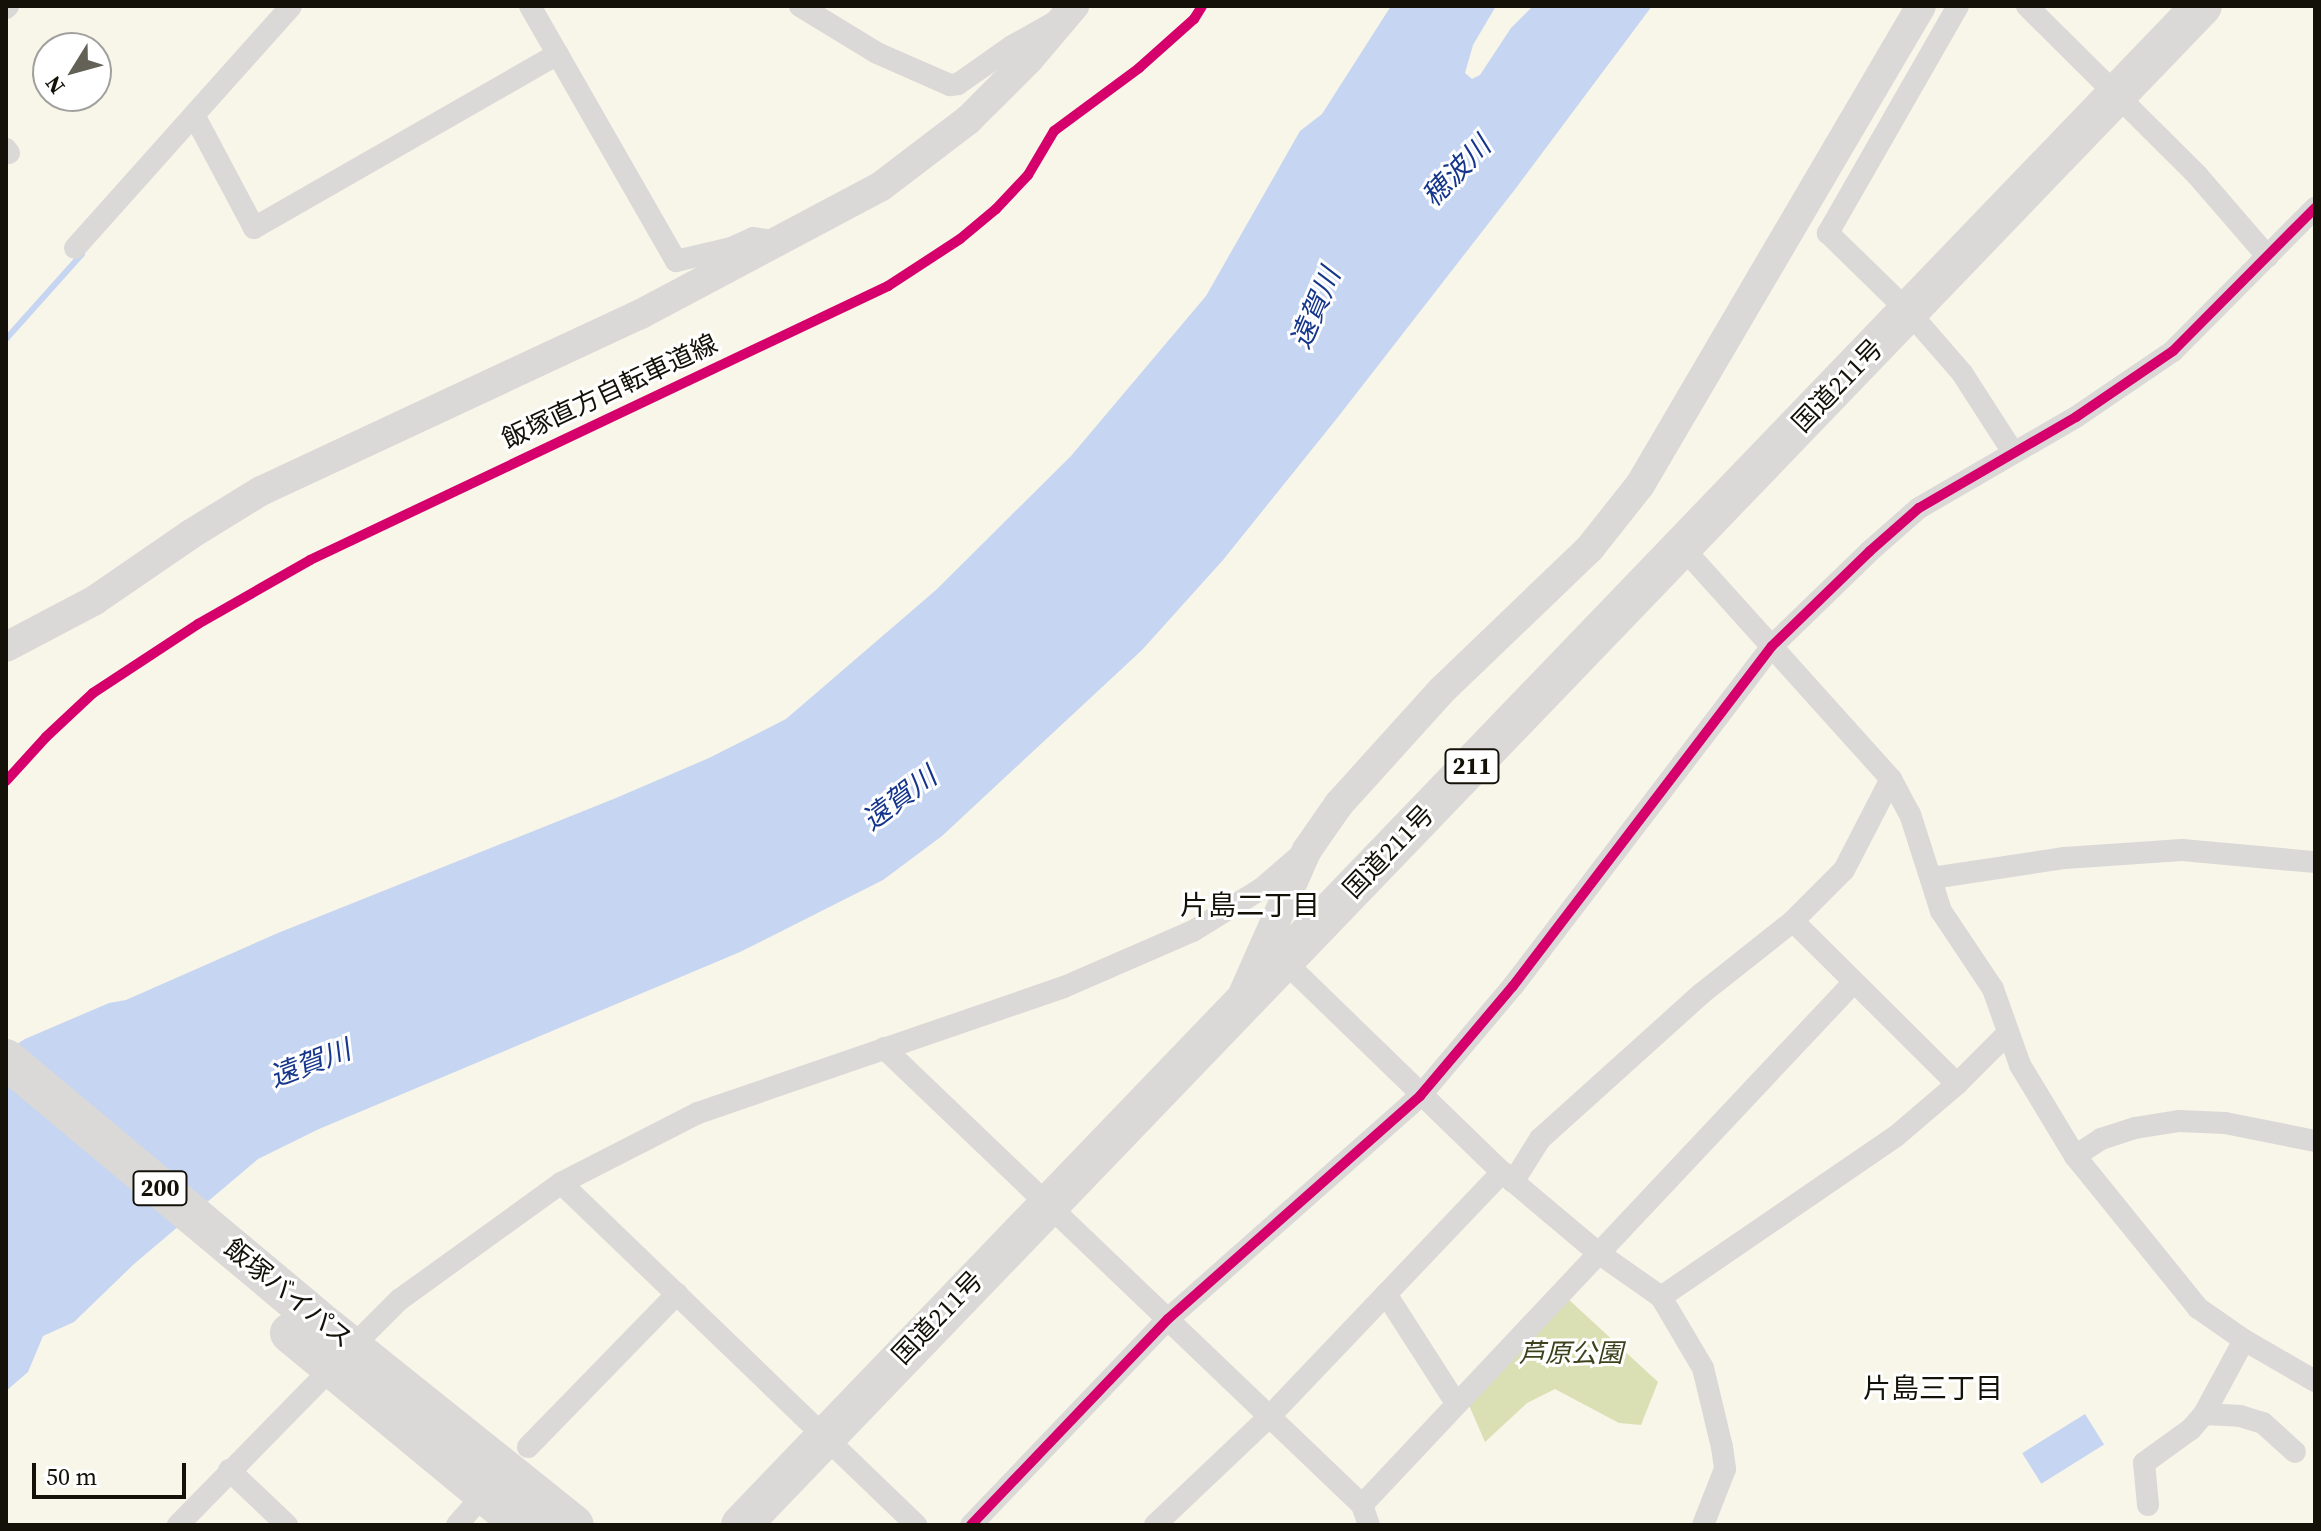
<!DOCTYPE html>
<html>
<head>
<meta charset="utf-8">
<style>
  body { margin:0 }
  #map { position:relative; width:2321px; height:1531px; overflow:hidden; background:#f8f5e9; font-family:"Source Serif 4","Noto Sans JP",serif }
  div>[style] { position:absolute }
  .green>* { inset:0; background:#dae0b4 }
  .water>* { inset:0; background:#c6d5f1; transform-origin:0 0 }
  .stream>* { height:6px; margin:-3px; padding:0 3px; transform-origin:3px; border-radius:3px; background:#c6d5f1 }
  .street>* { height:22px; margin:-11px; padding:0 11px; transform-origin:11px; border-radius:11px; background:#dad9d7 }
  .secondary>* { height:30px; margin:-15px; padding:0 15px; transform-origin:15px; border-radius:15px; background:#dad9d7 }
  .highway>* { height:40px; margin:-20px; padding:0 20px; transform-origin:20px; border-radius:20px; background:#dad9d7 }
  .cycleway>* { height:10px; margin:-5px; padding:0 5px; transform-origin:5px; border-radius:5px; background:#d6006c }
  span { translate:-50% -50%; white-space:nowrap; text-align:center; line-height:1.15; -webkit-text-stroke:6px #fff; paint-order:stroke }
  .shield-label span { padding:2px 6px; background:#fff; border:2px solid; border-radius:6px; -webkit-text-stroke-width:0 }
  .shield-label { font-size:24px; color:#141208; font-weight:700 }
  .street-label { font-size:26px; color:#141208 }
  .park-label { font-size:26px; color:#3d421c; font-style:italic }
  .water-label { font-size:28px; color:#15368b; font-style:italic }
  .neighbourhood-label { font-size:28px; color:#141208 }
  .frame { position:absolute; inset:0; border:8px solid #141208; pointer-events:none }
  .north { position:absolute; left:32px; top:32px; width:80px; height:80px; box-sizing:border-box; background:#fff; border:2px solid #a1a09c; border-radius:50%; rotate:233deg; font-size:22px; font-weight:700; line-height:32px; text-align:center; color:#141208 }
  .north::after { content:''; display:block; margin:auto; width:28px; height:36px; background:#646157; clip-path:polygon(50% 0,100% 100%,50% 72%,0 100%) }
  .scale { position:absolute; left:32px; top:1463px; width:154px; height:36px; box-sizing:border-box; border:4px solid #141208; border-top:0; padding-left:10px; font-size:24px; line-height:28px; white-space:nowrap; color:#141208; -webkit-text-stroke:6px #fff; paint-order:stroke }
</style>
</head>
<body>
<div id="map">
  <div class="green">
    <div style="clip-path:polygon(1566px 1297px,1658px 1382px,1641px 1425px,1619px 1423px,1555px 1389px,1527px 1403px,1485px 1442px,1468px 1403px)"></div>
  </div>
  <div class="water">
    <div style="clip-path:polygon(1391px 6px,1496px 6px,1473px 45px,1465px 73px,1472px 79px,1480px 75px,1511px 28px,1533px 6px,1652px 6px,1516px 188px,1338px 417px,1223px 560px,1142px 650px,942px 836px,883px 880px,740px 952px,319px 1129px,258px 1159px,134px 1264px,74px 1322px,43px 1336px,28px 1372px,6px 1391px,6px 1051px,25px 1039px,109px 1003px,126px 1000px,278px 933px,616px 798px,709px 758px,786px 719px,936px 590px,1071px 456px,1206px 296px,1300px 131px,1322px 114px)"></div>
    <div style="left:2085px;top:1414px;width:36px;height:74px;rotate:58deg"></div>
  </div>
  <div class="stream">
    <div style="left:6px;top:339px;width:114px;rotate:-48.2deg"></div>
  </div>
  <div class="street">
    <div style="left:530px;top:6px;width:294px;rotate:60.2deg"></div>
    <div style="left:676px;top:261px;width:57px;rotate:-13.3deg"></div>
    <div style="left:731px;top:248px;width:24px;rotate:-24deg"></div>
    <div style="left:753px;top:238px;width:19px;rotate:9deg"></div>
    <div style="left:800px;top:6px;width:90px;rotate:31.4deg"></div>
    <div style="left:877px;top:53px;width:80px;rotate:23.7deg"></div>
    <div style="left:950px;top:85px;width:8px;rotate:-7deg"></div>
    <div style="left:958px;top:84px;width:66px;rotate:-35.1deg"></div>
    <div style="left:1012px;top:46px;width:47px;rotate:-29.3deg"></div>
    <div style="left:1958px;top:6px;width:262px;rotate:119.8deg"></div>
    <div style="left:1828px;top:233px;width:113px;rotate:44.3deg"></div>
    <div style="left:1909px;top:312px;width:81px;rotate:49deg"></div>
    <div style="left:1962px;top:373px;width:94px;rotate:57.2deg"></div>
    <div style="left:2027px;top:6px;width:240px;rotate:44.8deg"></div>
    <div style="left:2197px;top:175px;width:108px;rotate:49.1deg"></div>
    <div style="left:6px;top:8px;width:3px;rotate:-45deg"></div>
    <div style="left:194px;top:115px;width:128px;rotate:62deg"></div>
    <div style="left:254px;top:228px;width:350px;rotate:-29.8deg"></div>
    <div style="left:6px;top:149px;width:5px;rotate:53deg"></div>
    <div style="left:75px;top:248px;width:324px;rotate:-48.2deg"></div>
    <div style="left:1683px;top:548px;width:311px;rotate:48deg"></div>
    <div style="left:1891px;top:779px;width:40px;rotate:62deg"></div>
    <div style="left:1910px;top:814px;width:102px;rotate:72.3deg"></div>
    <div style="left:1941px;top:911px;width:94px;rotate:56.3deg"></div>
    <div style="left:1993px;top:989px;width:81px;rotate:70.4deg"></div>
    <div style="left:2020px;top:1065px;width:106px;rotate:58.9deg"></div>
    <div style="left:2075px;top:1156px;width:196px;rotate:51deg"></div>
    <div style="left:2198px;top:1308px;width:56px;rotate:34.8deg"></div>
    <div style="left:2244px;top:1340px;width:82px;rotate:30deg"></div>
    <div style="left:1932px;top:878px;width:134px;rotate:-8.6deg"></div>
    <div style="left:2065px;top:858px;width:117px;rotate:-3.9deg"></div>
    <div style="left:2182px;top:850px;width:134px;rotate:5.2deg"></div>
    <div style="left:1793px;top:921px;width:231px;rotate:44.8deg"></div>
    <div style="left:1957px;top:1084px;width:71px;rotate:-45deg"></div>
    <div style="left:1284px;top:961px;width:303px;rotate:44.1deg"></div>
    <div style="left:1502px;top:1172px;width:124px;rotate:40.1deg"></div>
    <div style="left:1597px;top:1252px;width:78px;rotate:35.1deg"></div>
    <div style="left:1661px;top:1297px;width:82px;rotate:59.4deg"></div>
    <div style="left:1703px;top:1368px;width:81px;rotate:76.5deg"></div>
    <div style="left:1722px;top:1447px;width:22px;rotate:82deg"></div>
    <div style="left:1725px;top:1469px;width:60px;rotate:111.4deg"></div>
    <div style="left:884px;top:1048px;width:661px;rotate:43.71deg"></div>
    <div style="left:1362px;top:1505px;width:717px;rotate:-46.75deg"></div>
    <div style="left:2075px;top:1156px;width:31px;rotate:-33deg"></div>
    <div style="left:2101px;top:1139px;width:36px;rotate:-18deg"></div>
    <div style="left:2135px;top:1128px;width:45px;rotate:-9deg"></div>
    <div style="left:2179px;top:1121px;width:46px;rotate:2.5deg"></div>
    <div style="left:2225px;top:1123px;width:92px;rotate:11.3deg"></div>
    <div style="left:1513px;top:1182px;width:51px;rotate:-57.9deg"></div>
    <div style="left:1540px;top:1139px;width:217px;rotate:-42deg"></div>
    <div style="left:1701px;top:994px;width:117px;rotate:-38.4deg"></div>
    <div style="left:1793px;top:921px;width:72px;rotate:-45deg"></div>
    <div style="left:1844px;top:870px;width:102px;rotate:-62.7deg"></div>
    <div style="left:561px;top:1183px;width:493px;rotate:43.9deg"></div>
    <div style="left:1386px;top:1294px;width:130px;rotate:57.3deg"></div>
    <div style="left:1661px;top:1297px;width:283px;rotate:-34.4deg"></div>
    <div style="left:1895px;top:1137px;width:82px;rotate:-40.5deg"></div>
    <div style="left:363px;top:1336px;width:51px;rotate:-45deg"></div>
    <div style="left:399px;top:1300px;width:200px;rotate:-35.8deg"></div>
    <div style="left:561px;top:1183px;width:154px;rotate:-27.1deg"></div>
    <div style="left:698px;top:1113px;width:387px;rotate:-19deg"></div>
    <div style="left:1064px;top:987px;width:141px;rotate:-23.5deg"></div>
    <div style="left:1193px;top:931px;width:80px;rotate:-31.7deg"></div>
    <div style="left:1261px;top:889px;width:55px;rotate:-40.6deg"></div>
    <div style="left:2204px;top:1414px;width:36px;rotate:3deg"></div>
    <div style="left:2240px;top:1416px;width:24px;rotate:17deg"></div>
    <div style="left:2263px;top:1423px;width:43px;rotate:42.2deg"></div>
    <div style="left:528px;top:1447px;width:214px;rotate:-45.8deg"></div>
    <div style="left:229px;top:1470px;width:80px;rotate:43.5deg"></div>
    <div style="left:1362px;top:1505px;width:21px;rotate:71deg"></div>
    <div style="left:2148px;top:1505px;width:42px;rotate:-95.4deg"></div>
    <div style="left:2144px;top:1463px;width:58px;rotate:-35.9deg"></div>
    <div style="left:2191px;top:1429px;width:20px;rotate:-49deg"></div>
    <div style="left:2204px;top:1414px;width:84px;rotate:-61.6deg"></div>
    <div style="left:178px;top:1525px;width:200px;rotate:-45.6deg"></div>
    <div style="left:457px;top:1525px;width:21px;rotate:-49deg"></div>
    <div style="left:971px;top:1525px;width:285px;rotate:-46.3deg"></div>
    <div style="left:1168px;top:1319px;width:337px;rotate:-41.5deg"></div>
    <div style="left:1420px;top:1096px;width:144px;rotate:-49.8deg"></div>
    <div style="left:1513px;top:986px;width:427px;rotate:-52.7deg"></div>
    <div style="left:1772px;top:646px;width:136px;rotate:-44.1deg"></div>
    <div style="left:1870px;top:551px;width:65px;rotate:-41.3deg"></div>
    <div style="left:1919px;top:508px;width:181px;rotate:-30.1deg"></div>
    <div style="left:2076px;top:417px;width:117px;rotate:-34.2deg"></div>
    <div style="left:2173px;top:351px;width:202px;rotate:-45.2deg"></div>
    <div style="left:1155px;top:1525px;width:158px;rotate:-43.5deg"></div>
    <div style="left:1270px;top:1416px;width:337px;rotate:-46.4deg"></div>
  </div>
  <div class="secondary">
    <div style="left:6px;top:647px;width:101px;rotate:-27.8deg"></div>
    <div style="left:95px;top:600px;width:116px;rotate:-34.5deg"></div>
    <div style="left:191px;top:534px;width:82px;rotate:-31.6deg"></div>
    <div style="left:261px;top:491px;width:417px;rotate:-25deg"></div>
    <div style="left:639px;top:315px;width:273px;rotate:-28deg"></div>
    <div style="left:880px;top:187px;width:111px;rotate:-37.3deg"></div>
    <div style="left:968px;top:120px;width:86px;rotate:-45deg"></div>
    <div style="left:1029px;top:59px;width:70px;rotate:-49.7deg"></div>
    <div style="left:1244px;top:992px;width:155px;rotate:-66.1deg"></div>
    <div style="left:1307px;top:850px;width:56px;rotate:-55.2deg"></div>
    <div style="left:1339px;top:804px;width:152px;rotate:-47.9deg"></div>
    <div style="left:1441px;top:691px;width:207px;rotate:-43.8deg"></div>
    <div style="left:1590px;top:548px;width:80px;rotate:-51.6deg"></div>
    <div style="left:1640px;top:485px;width:555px;rotate:-59.6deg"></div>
  </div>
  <div class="highway">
    <div style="left:6px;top:1059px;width:400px;rotate:39.9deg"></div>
    <div style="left:313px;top:1316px;width:334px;rotate:38.7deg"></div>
    <div style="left:290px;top:1333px;width:301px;rotate:39.6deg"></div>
    <div style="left:741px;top:1525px;width:2108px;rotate:-46.12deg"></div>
  </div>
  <div class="cycleway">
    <div style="left:6px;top:781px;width:59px;rotate:-47.7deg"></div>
    <div style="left:46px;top:737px;width:64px;rotate:-43.1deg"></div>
    <div style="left:93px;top:693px;width:126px;rotate:-33.3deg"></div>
    <div style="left:198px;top:624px;width:129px;rotate:-29.7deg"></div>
    <div style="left:310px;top:560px;width:640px;rotate:-25.36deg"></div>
    <div style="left:888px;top:286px;width:86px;rotate:-33.1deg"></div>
    <div style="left:960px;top:239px;width:47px;rotate:-39.8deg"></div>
    <div style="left:996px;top:209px;width:47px;rotate:-46.7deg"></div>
    <div style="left:1028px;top:175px;width:51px;rotate:-59.4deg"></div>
    <div style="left:1054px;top:131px;width:106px;rotate:-36.5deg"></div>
    <div style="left:1139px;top:68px;width:74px;rotate:-41.7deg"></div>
    <div style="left:1194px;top:19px;width:15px;rotate:-58deg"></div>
    <div style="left:971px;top:1525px;width:285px;rotate:-46.3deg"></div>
    <div style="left:1168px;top:1319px;width:337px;rotate:-41.5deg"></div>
    <div style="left:1420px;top:1096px;width:144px;rotate:-49.8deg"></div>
    <div style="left:1513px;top:986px;width:427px;rotate:-52.7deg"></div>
    <div style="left:1772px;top:646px;width:136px;rotate:-44.1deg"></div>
    <div style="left:1870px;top:551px;width:65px;rotate:-41.3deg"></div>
    <div style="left:1919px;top:508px;width:181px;rotate:-30.1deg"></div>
    <div style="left:2076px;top:417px;width:117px;rotate:-34.2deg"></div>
    <div style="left:2173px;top:351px;width:202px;rotate:-45.2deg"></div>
  </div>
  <div class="shield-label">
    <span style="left:1472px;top:766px">211</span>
    <span style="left:160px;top:1188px">200</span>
  </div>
  <div class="street-label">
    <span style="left:1838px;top:386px;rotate:-46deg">国道211号</span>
    <span style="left:610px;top:392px;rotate:-25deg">飯塚直方自転車道線</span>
    <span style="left:1389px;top:852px;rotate:-46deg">国道211号</span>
    <span style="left:288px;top:1294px;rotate:39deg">飯塚バイパス</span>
    <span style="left:938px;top:1318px;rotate:-46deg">国道211号</span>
  </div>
  <div class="park-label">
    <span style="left:1571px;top:1354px">芦原公園</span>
  </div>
  <div class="water-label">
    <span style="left:1456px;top:171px;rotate:-46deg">穂波川</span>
    <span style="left:1315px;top:308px;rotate:-67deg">遠賀川</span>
    <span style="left:899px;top:798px;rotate:-37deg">遠賀川</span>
    <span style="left:310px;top:1063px;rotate:-21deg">遠賀川</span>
  </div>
  <div class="neighbourhood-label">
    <span style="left:1250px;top:905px">片島二丁目</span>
    <span style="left:1933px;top:1388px">片島三丁目</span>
  </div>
  <div class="frame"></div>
  <div class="north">N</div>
  <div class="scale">50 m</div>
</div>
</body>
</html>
